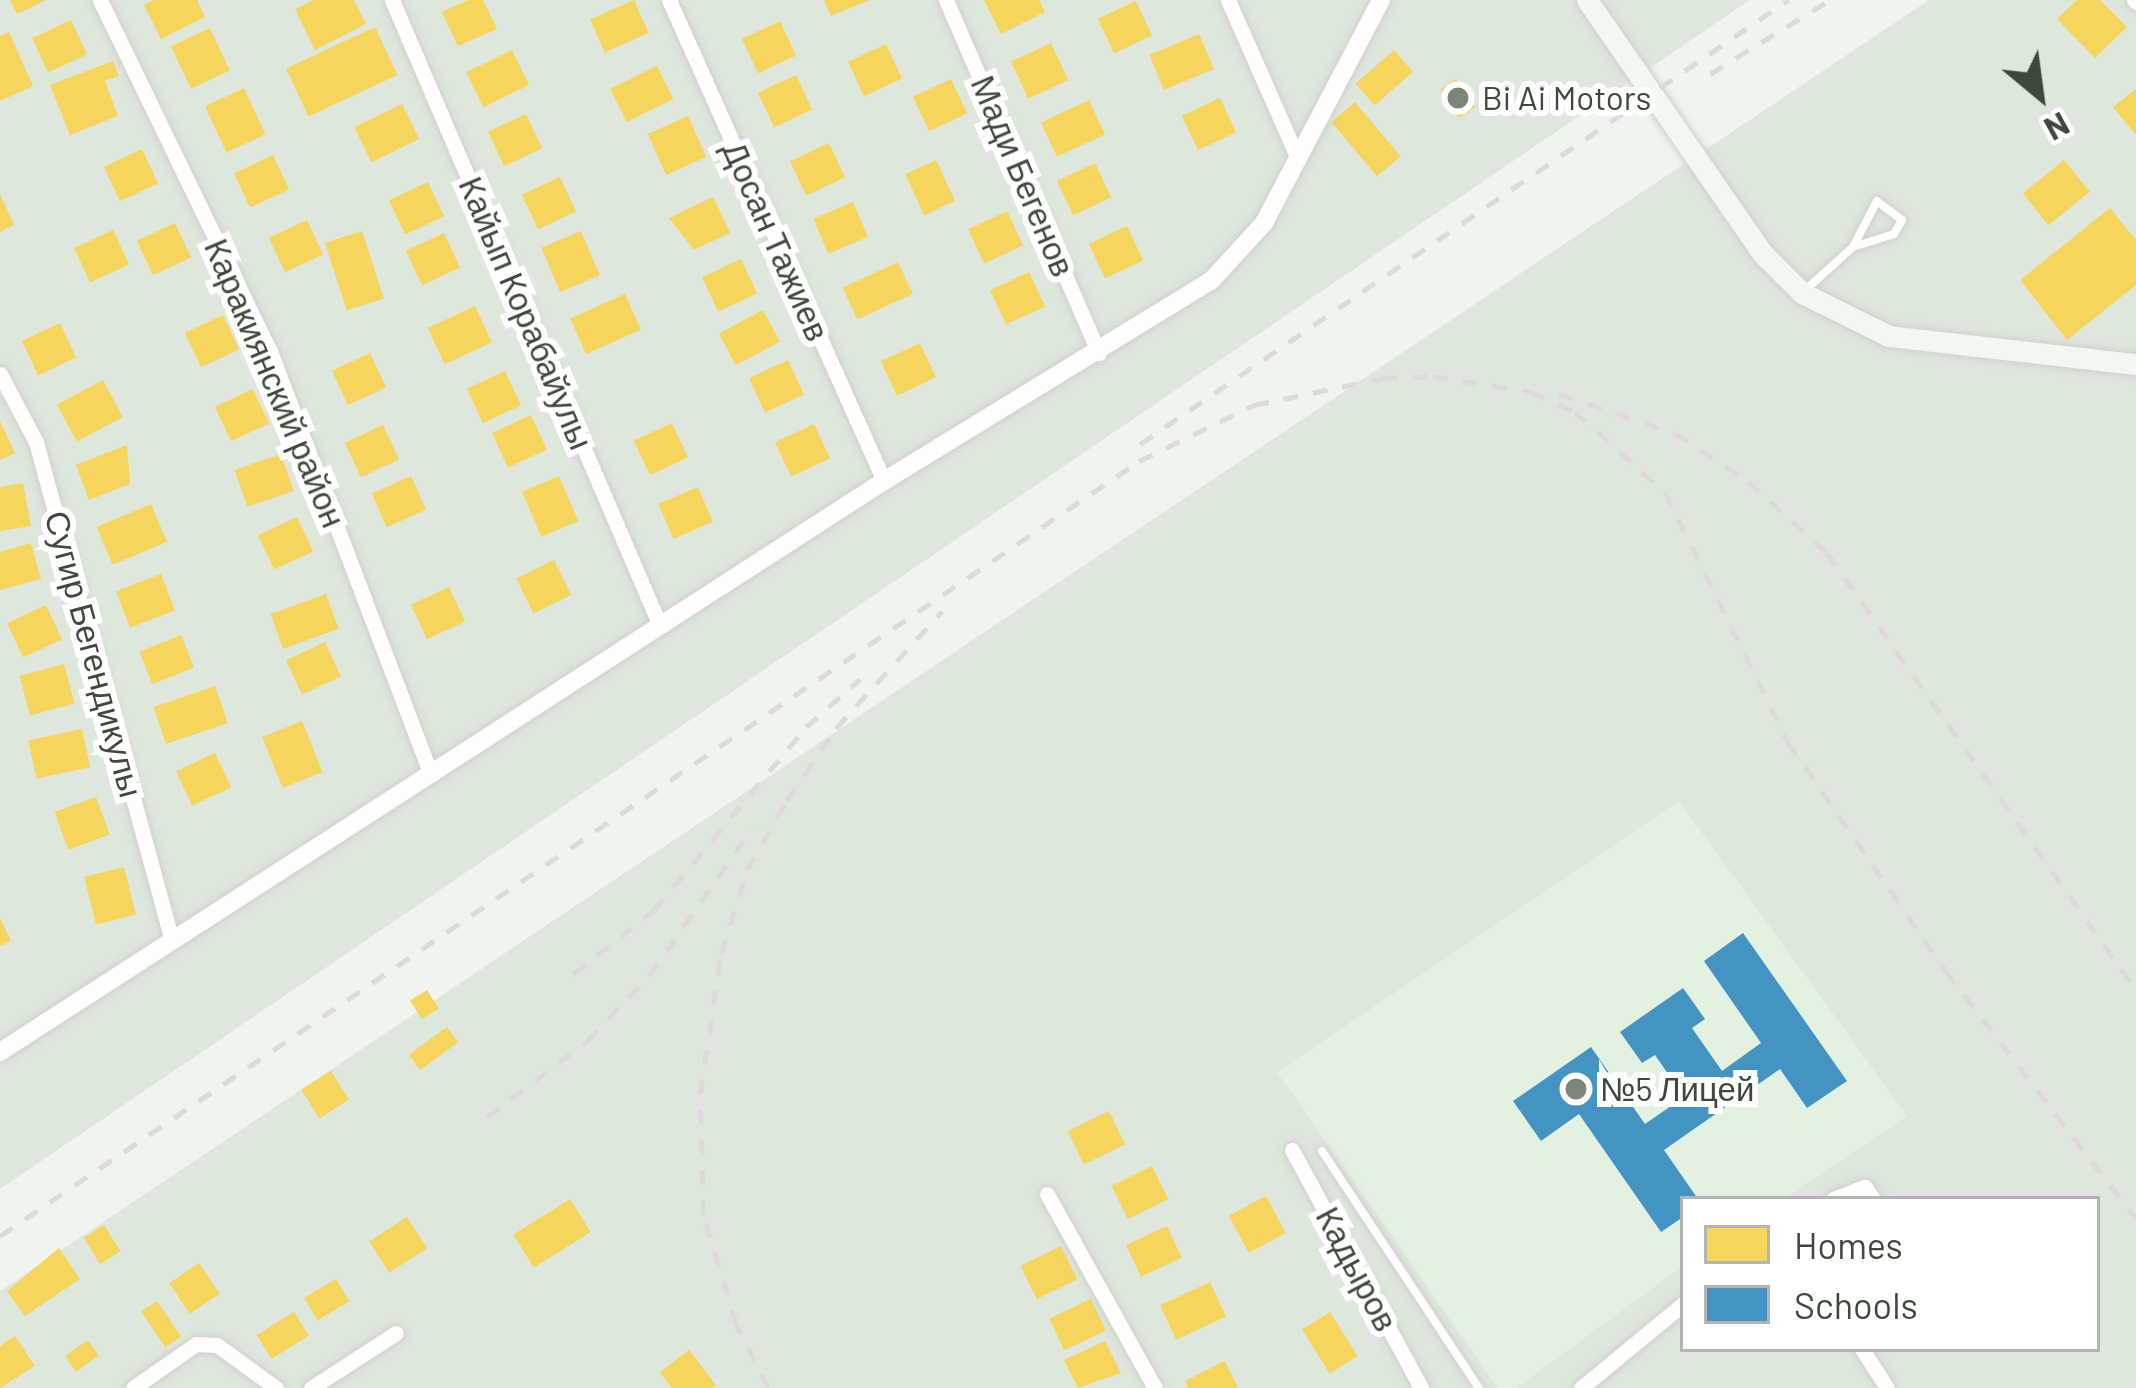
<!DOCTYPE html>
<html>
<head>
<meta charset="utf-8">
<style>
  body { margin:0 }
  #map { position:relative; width:2136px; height:1388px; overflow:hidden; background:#eff4ee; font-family:Barlow,sans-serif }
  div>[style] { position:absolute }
  .residential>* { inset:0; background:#dee7dc }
  .education>* { inset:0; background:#e3f1e1 }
  .homes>* { inset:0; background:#f6d55c; transform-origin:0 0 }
  .schools>* { inset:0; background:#4393c3 }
  .roads { filter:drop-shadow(0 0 3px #cdd2cb) drop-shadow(0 0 3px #cdd2cb) }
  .service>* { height:8px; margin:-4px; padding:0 4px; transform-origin:4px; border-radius:4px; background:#fdfdfc }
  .minor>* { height:15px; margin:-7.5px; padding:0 7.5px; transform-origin:7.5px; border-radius:7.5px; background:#fdfdfc }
  .tertiary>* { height:18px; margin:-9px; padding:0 9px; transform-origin:9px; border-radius:9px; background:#fdfdfc }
  .secondary>* { height:21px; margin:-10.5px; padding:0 10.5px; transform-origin:10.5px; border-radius:10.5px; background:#f2f7f1 }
  .rail>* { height:4.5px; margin-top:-2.25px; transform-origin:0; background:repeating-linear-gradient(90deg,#dbdbda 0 15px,transparent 0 30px) }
  .dots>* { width:33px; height:33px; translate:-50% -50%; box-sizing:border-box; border:6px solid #fff; border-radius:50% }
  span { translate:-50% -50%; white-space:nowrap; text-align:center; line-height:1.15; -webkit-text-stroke:12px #fff; paint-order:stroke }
  .poi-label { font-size:33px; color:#3d4a39 }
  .left { translate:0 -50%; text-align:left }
  .street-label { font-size:33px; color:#3d4a39 }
  .legend { position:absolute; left:1680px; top:1196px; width:420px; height:156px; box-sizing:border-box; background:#fff; border:3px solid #b1b7b0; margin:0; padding:15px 21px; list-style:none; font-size:36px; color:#3d4a39 }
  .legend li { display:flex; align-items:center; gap:24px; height:60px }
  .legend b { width:60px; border:3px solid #b1b7b0 }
  .north { position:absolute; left:1980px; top:36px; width:120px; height:120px; -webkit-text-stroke:9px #fff; paint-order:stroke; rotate:151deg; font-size:33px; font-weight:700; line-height:48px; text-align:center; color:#3d4a39 }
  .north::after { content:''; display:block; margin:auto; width:42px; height:54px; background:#3d4a39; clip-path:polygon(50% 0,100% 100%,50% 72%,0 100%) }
</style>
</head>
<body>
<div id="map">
  <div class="residential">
    <div style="clip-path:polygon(0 0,1750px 0,0 1189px)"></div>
    <div style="clip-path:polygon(evenodd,1929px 0,2136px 0,2136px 1388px,0 1388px,0 1291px,1929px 0,1683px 1199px,2097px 1199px,2097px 1349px,1683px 1349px,1683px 1199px)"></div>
  </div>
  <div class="education">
    <div style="clip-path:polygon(1679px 801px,1907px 1116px,1783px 1199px,1683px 1199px,1683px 1266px,1516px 1388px,1498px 1388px,1277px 1072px)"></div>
  </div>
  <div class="homes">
    <div style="clip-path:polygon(10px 0,46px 0,17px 14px)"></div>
    <div style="clip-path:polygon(154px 0,197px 0,205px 17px,161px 39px,144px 5px)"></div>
    <div style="clip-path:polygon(314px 0,354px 0,366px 24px,315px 50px,295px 9px)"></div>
    <div style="clip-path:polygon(468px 0,483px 0,497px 29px,458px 46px,442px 12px)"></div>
    <div style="left:634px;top:0;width:36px;height:48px;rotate:66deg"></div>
    <div style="clip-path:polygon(824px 0,870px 0,831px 16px)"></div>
    <div style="clip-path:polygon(984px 0,1039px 0,1045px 12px,1001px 34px)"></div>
    <div style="clip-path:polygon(2077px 0,2100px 0,2127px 27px,2095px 58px,2057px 19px)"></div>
    <div style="left:1136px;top:1px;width:38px;height:42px;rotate:65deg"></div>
    <div style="left:71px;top:20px;width:38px;height:43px;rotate:65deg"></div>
    <div style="left:780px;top:21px;width:38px;height:42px;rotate:65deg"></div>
    <div style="left:375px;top:27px;width:53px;height:98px;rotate:65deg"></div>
    <div style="left:210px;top:28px;width:47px;height:43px;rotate:65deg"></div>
    <div style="clip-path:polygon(9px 32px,33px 86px,0 101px,0 36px)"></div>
    <div style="left:1199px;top:34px;width:38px;height:54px;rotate:67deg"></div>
    <div style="left:1051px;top:43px;width:41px;height:44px;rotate:65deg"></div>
    <div style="left:886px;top:44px;width:38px;height:42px;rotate:65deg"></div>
    <div style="left:512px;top:50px;width:39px;height:51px;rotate:64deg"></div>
    <div style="left:1394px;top:50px;width:29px;height:51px;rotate:49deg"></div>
    <div style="clip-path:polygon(113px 61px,119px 76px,105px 81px,118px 116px,70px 135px,50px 85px)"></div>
    <div style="left:657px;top:66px;width:37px;height:52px;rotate:64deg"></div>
    <div style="left:796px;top:75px;width:38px;height:42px;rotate:65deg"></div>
    <div style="left:951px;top:79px;width:38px;height:42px;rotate:65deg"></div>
    <div style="left:1456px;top:79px;width:34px;height:19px;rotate:56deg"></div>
    <div style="left:244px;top:88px;width:51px;height:43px;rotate:65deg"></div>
    <div style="clip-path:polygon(2136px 89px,2136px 135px,2113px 107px)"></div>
    <div style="left:1220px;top:98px;width:38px;height:42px;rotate:65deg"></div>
    <div style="left:1089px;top:100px;width:38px;height:53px;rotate:65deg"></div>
    <div style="left:1355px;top:102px;width:71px;height:31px;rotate:50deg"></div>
    <div style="left:402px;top:104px;width:39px;height:53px;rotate:64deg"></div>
    <div style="left:526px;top:114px;width:38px;height:42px;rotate:65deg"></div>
    <div style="left:688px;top:116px;width:45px;height:44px;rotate:66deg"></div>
    <div style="left:829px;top:143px;width:38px;height:43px;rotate:65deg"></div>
    <div style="left:142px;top:149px;width:38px;height:42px;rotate:65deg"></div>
    <div style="left:273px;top:155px;width:38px;height:43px;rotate:65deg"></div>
    <div style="left:936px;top:160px;width:45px;height:34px;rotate:65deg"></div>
    <div style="left:2064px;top:160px;width:41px;height:53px;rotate:51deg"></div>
    <div style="left:1095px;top:163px;width:38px;height:42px;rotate:65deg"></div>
    <div style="left:560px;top:177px;width:38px;height:42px;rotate:65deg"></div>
    <div style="left:428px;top:182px;width:38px;height:43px;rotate:65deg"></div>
    <div style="clip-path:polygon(0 194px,14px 225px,0 232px)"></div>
    <div style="clip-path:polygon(713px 197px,730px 233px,694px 250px,669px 218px)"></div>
    <div style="left:853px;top:202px;width:38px;height:43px;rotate:67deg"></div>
    <div style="clip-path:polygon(2110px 208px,2136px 240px,2136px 285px,2067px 340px,2020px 280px)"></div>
    <div style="left:1007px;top:211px;width:38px;height:43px;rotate:65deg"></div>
    <div style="left:307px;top:220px;width:38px;height:42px;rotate:65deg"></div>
    <div style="left:175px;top:223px;width:38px;height:42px;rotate:65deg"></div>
    <div style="left:1127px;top:226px;width:38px;height:42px;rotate:65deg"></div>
    <div style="left:113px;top:230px;width:38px;height:43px;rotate:65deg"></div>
    <div style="left:362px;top:231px;width:71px;height:39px;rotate:72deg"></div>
    <div style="left:581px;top:231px;width:48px;height:43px;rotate:67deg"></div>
    <div style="left:444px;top:233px;width:38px;height:42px;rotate:65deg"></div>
    <div style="left:741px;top:259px;width:38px;height:43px;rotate:65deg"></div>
    <div style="left:898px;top:262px;width:35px;height:61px;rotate:65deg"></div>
    <div style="left:1029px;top:272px;width:38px;height:43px;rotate:65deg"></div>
    <div style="left:625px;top:294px;width:39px;height:60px;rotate:66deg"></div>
    <div style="left:475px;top:306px;width:40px;height:52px;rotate:65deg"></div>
    <div style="left:763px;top:310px;width:36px;height:50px;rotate:62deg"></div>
    <div style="left:223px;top:315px;width:38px;height:42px;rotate:65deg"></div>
    <div style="left:60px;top:323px;width:38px;height:42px;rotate:65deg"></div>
    <div style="left:920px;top:343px;width:38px;height:43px;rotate:65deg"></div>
    <div style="left:370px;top:353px;width:38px;height:42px;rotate:65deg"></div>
    <div style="left:788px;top:360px;width:38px;height:43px;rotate:65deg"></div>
    <div style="left:505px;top:371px;width:38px;height:42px;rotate:65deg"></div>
    <div style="left:103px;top:380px;width:42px;height:52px;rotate:62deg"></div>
    <div style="left:253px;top:389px;width:38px;height:42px;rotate:65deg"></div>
    <div style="left:531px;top:415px;width:38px;height:43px;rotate:65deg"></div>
    <div style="clip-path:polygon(0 421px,15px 453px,0 460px)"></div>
    <div style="left:672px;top:423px;width:38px;height:42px;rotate:65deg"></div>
    <div style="left:814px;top:424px;width:38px;height:43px;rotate:65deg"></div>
    <div style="left:383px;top:425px;width:38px;height:42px;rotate:65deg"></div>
    <div style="clip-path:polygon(127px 445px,130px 484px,89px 500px,76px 465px)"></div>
    <div style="left:281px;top:454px;width:39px;height:49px;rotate:71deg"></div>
    <div style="left:411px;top:476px;width:37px;height:43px;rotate:66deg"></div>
    <div style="left:559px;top:476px;width:49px;height:40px;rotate:67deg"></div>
    <div style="clip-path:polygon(23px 483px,31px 526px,0 531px,0 487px)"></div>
    <div style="left:698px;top:487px;width:38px;height:43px;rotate:67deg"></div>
    <div style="left:151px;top:504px;width:41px;height:59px;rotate:67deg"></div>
    <div style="left:297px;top:517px;width:38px;height:43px;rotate:65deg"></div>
    <div style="clip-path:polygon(31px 543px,41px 579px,0 590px,0 552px)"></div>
    <div style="left:554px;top:560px;width:39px;height:42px;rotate:64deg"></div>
    <div style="left:161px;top:574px;width:39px;height:48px;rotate:69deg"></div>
    <div style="left:449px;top:587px;width:38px;height:42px;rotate:65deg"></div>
    <div style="left:326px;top:594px;width:37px;height:59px;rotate:70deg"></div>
    <div style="left:46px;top:605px;width:38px;height:43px;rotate:65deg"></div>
    <div style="left:181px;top:635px;width:35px;height:45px;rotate:68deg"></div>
    <div style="left:325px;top:642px;width:38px;height:43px;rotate:65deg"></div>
    <div style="left:64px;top:664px;width:41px;height:46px;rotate:75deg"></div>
    <div style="left:215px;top:686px;width:39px;height:65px;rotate:71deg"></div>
    <div style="left:302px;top:721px;width:55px;height:43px;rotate:68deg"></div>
    <div style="left:82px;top:729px;width:39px;height:55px;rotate:78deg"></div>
    <div style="left:215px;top:753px;width:38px;height:43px;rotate:65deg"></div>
    <div style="left:96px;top:797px;width:40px;height:44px;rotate:70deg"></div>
    <div style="left:124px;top:867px;width:49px;height:41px;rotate:76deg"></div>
    <div style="clip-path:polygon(0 918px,11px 941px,0 946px)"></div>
    <div style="left:427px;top:990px;width:22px;height:20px;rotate:58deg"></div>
    <div style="left:447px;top:1027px;width:19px;height:47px;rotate:54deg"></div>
    <div style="left:331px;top:1071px;width:34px;height:35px;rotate:58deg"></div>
    <div style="left:1109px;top:1111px;width:37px;height:46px;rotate:64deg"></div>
    <div style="left:1152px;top:1166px;width:37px;height:45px;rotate:64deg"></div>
    <div style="left:1266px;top:1196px;width:42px;height:42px;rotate:62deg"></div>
    <div style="left:570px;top:1199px;width:39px;height:67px;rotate:58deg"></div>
    <div style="left:407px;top:1217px;width:37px;height:45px;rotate:57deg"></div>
    <div style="left:104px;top:1225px;width:31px;height:24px;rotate:58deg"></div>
    <div style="left:1167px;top:1226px;width:35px;height:45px;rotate:65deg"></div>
    <div style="left:1061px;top:1246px;width:37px;height:45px;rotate:64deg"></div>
    <div style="clip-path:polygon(59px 1248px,80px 1279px,25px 1316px,7px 1291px)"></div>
    <div style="left:199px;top:1263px;width:37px;height:36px;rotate:56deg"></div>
    <div style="left:336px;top:1279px;width:26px;height:37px;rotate:59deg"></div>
    <div style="left:1210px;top:1282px;width:38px;height:55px;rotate:65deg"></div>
    <div style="left:1091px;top:1299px;width:35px;height:46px;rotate:65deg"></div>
    <div style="left:157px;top:1301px;width:43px;height:19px;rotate:56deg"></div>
    <div style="left:294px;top:1312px;width:28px;height:44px;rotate:58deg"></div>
    <div style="left:1330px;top:1312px;width:52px;height:33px;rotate:58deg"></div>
    <div style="clip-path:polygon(15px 1336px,35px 1366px,0 1388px,0 1346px)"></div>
    <div style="left:88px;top:1340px;width:19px;height:28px;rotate:55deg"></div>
    <div style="clip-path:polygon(1105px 1341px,1121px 1373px,1078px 1388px,1064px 1360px)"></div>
    <div style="clip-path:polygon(689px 1350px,716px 1385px,712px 1388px,672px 1388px,660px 1372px)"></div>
    <div style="clip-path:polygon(1225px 1361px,1238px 1388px,1188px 1388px,1185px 1381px)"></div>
  </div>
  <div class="schools">
    <div style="clip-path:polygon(1743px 933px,1847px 1081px,1807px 1108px,1780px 1069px,1664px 1150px,1698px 1199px,1683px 1199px,1683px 1217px,1661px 1232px,1579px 1114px,1541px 1141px,1513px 1101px,1591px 1047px,1645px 1124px,1684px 1097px,1655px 1055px,1642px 1063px,1620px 1032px,1683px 988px,1705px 1019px,1692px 1028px,1722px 1071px,1761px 1043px,1704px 961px)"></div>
  </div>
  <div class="roads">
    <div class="service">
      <div style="left:1803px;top:292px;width:67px;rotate:-42deg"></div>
      <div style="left:1853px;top:247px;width:43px;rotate:-17.6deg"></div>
      <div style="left:1894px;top:234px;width:16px;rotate:-60deg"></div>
      <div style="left:1902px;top:220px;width:31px;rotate:-143deg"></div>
      <div style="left:1877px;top:201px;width:52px;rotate:117.6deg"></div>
      <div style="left:1322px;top:1151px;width:284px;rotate:56.5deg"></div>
    </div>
    <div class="minor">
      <div style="left:100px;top:0;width:390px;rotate:64.2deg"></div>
      <div style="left:270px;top:351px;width:453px;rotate:69.2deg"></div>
      <div style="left:392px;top:0;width:681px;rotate:66.82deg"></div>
      <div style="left:669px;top:0;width:527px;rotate:65.92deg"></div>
      <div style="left:946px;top:0;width:385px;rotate:66.6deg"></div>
      <div style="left:1228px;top:0;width:174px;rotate:66.2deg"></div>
      <div style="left:2134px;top:0;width:3px;rotate:45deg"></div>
      <div style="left:0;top:374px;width:77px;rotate:62.1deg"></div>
      <div style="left:36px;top:442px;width:517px;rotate:74.75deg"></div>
      <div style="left:1292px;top:1150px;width:271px;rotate:61.5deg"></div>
      <div style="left:1047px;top:1194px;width:222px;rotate:60.9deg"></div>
      <div style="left:1833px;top:1199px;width:34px;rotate:-21deg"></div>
      <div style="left:1865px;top:1187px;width:14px;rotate:56deg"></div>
      <div style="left:1862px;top:1349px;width:46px;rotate:57.3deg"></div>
      <div style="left:133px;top:1388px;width:77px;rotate:-34.9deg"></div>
      <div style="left:196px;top:1344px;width:21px;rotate:3deg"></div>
      <div style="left:217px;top:1345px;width:73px;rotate:36.1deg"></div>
      <div style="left:311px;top:1388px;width:101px;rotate:-32.9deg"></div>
      <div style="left:1581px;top:1388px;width:132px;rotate:-39.5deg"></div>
    </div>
    <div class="tertiary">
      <div style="left:0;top:1052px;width:1052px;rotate:-32.86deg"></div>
      <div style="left:884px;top:481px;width:383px;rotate:-31.5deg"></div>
      <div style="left:1211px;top:281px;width:79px;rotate:-47.6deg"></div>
      <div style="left:1264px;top:223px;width:252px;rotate:-62.3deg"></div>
    </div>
    <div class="secondary">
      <div style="left:1587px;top:0;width:309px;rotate:55.3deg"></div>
      <div style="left:1763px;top:254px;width:55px;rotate:45deg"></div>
      <div style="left:1802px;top:293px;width:97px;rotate:26.3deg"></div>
      <div style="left:1889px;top:336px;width:249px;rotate:6.5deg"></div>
    </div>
  </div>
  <div class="rail">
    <div style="left:1710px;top:74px;width:141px;rotate:-31.7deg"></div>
    <div style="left:1559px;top:394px;width:122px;rotate:18.6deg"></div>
    <div style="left:1675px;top:433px;width:87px;rotate:33.3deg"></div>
    <div style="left:1748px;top:481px;width:107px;rotate:42.3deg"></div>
    <div style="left:1827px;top:553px;width:535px;rotate:54.74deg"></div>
    <div style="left:1140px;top:444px;width:786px;rotate:-34.42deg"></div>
    <div style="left:573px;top:974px;width:103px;rotate:-38.3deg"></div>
    <div style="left:654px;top:910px;width:238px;rotate:-50.3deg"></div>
    <div style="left:806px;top:727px;width:72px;rotate:-41.6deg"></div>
    <div style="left:487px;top:1117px;width:126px;rotate:-37.2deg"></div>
    <div style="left:587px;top:1041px;width:90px;rotate:-46.4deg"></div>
    <div style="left:649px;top:976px;width:180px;rotate:-55.2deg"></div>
    <div style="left:0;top:1236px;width:1378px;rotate:-34.23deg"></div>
    <div style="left:1139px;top:461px;width:128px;rotate:-26deg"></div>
    <div style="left:1254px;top:405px;width:132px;rotate:-11.8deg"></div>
    <div style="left:1383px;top:378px;width:50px;rotate:-2.3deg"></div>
    <div style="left:1433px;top:376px;width:99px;rotate:9.3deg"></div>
    <div style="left:1531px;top:392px;width:48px;rotate:24.4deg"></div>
    <div style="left:1575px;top:412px;width:120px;rotate:41.6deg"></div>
    <div style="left:1665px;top:492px;width:279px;rotate:63.8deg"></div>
    <div style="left:1788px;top:742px;width:278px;rotate:55.4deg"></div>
    <div style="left:1946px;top:971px;width:312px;rotate:52.5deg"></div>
    <div style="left:768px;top:1388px;width:72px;rotate:-116.6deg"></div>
    <div style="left:736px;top:1324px;width:114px;rotate:-106.8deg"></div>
    <div style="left:703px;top:1215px;width:121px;rotate:-91.4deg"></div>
    <div style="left:700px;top:1094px;width:142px;rotate:-81.5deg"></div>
    <div style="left:721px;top:954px;width:88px;rotate:-72.8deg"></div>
    <div style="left:747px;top:870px;width:81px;rotate:-60.3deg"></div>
    <div style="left:787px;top:800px;width:87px;rotate:-55.8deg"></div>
    <div style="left:836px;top:728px;width:158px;rotate:-47.8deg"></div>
  </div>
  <div class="dots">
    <div style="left:1458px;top:98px;background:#7b8678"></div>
    <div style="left:1576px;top:1089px;background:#7b8678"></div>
  </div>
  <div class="poi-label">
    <span class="left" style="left:1482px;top:98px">Bi Ai Motors</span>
    <span class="left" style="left:1600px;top:1089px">№5 Лицей</span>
  </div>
  <div class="street-label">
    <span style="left:1023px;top:176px;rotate:67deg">Мади Бегенов</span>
    <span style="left:776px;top:241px;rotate:66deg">Досан Тажиев</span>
    <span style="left:526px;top:313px;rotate:67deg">Кайып Корабайулы</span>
    <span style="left:275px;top:383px;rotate:67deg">Каракиянский район</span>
    <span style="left:94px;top:654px;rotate:75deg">Сугир Бегендикулы</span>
    <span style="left:1357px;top:1269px;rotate:62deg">Кадыров</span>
  </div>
  <ul class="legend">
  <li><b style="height:33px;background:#f6d55c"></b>Homes</li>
  <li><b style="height:33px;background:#4393c3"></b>Schools</li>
  </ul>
  <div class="north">N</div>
</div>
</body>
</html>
